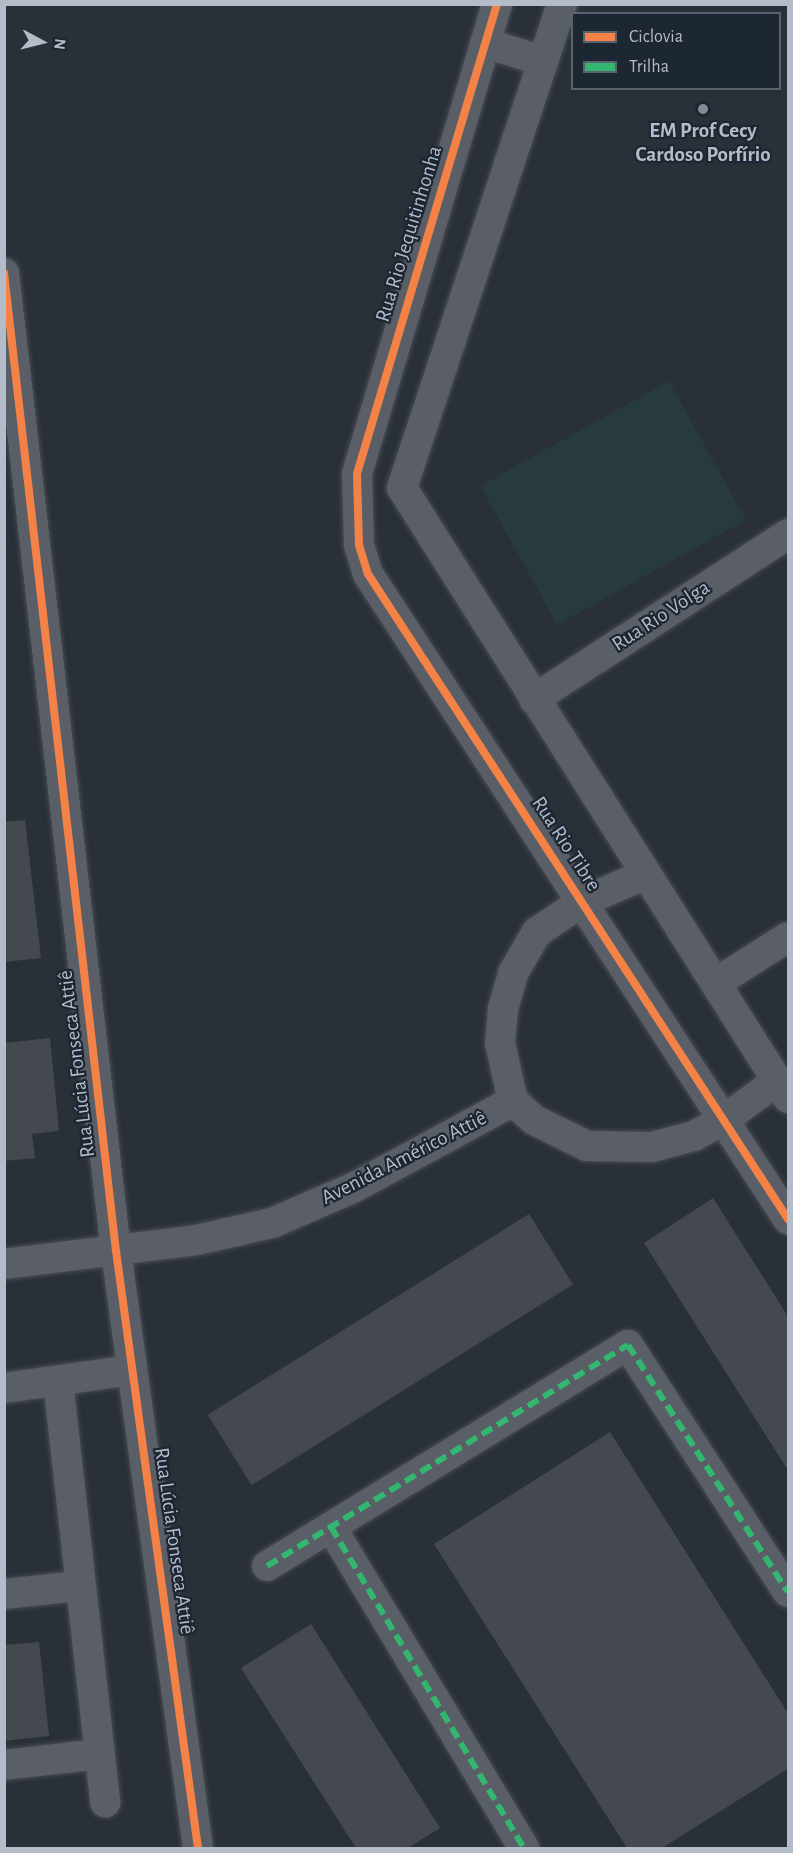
<!DOCTYPE html>
<html>
<head>
<meta charset="utf-8">
<style>
  body { margin:0 }
  #map { position:relative; width:793px; height:1853px; overflow:hidden; background:#2a3038; font-family:"Alegreya Sans",sans-serif }
  div>[style] { position:absolute }
  .green>* { inset:0; background:#273a3e; transform-origin:0 0 }
  .building>* { inset:0; background:#444950; transform-origin:0 0 }
  .roads { filter:drop-shadow(0 0 2px #484c53) drop-shadow(0 0 2px #484c53) }
  .street>* { height:30px; margin:-15px; padding:0 15px; transform-origin:15px; border-radius:15px; background:#5a5e66 }
  .quiet>* { height:6px; margin-top:-3px; transform-origin:0; background:repeating-linear-gradient(90deg,#33b770 0 12px,transparent 0 18px) }
  .cycleway>* { height:8px; margin:-4px; padding:0 4px; transform-origin:4px; border-radius:4px; background:#f48246 }
  .dots>* { width:16px; height:16px; translate:-50% -50%; box-sizing:border-box; border:3px solid #1d2633; border-radius:50% }
  span { translate:-50% -50%; white-space:nowrap; text-align:center; line-height:1.15; -webkit-text-stroke:4.5px #1d2633; paint-order:stroke }
  .poi-label { font-size:21px; color:#b4bcc9; font-weight:700 }
  .street-label { font-size:21px; color:#b4bcc9 }
  .frame { position:absolute; inset:0; border:6px solid #b4bcc9; pointer-events:none }
  .legend { position:absolute; left:571px; top:12px; width:210px; height:78px; box-sizing:border-box; background:#1d2633; border:2px solid #59626f; margin:0; padding:8px 10px; list-style:none; font-size:18px; color:#b4bcc9 }
  .legend li { display:flex; align-items:center; gap:12px; height:30px }
  .legend b { width:30px; border:2px solid #59626f }
  .north { position:absolute; left:12px; top:12px; width:60px; height:60px; -webkit-text-stroke:4px #1d2633; paint-order:stroke; rotate:97deg; font-size:16px; font-weight:700; line-height:24px; text-align:center; color:#b4bcc9 }
  .north::after { content:''; display:block; margin:auto; width:21px; height:27px; background:#b4bcc9; clip-path:polygon(50% 0,100% 100%,50% 72%,0 100%) }
</style>
</head>
<body>
<div id="map">
  <div class="green">
    <div style="left:669px;top:381px;width:159px;height:216px;rotate:61deg"></div>
  </div>
  <div class="building">
    <div style="clip-path:polygon(25px 820px,41px 958px,4px 962px,4px 822px)"></div>
    <div style="clip-path:polygon(50px 1038px,59px 1131px,32px 1134px,35px 1158px,4px 1161px,4px 1043px)"></div>
    <div style="clip-path:polygon(713px 1198px,789px 1318px,789px 1472px,644px 1243px)"></div>
    <div style="left:529px;top:1214px;width:83px;height:379px;rotate:58deg"></div>
    <div style="clip-path:polygon(610px 1432px,789px 1715px,789px 1768px,662px 1848px,627px 1848px,434px 1544px)"></div>
    <div style="clip-path:polygon(311px 1624px,440px 1828px,408px 1848px,356px 1848px,241px 1668px)"></div>
    <div style="clip-path:polygon(39px 1642px,49px 1736px,4px 1741px,4px 1645px)"></div>
  </div>
  <div class="roads">
    <div class="street">
      <div style="left:497px;top:4px;width:490px;rotate:106.6deg"></div>
      <div style="left:357px;top:474px;width:71px;rotate:88.4deg"></div>
      <div style="left:359px;top:545px;width:30px;rotate:73deg"></div>
      <div style="left:368px;top:574px;width:770px;rotate:56.93deg"></div>
      <div style="left:485px;top:43px;width:61px;rotate:17.2deg"></div>
      <div style="left:4px;top:273px;width:984px;rotate:83.47deg"></div>
      <div style="left:116px;top:1251px;width:603px;rotate:82.18deg"></div>
      <div style="left:402px;top:488px;width:722px;rotate:57.67deg"></div>
      <div style="left:402px;top:488px;width:510px;rotate:-71.71deg"></div>
      <div style="left:534px;top:699px;width:303px;rotate:-33deg"></div>
      <div style="left:716px;top:983px;width:85px;rotate:-32.6deg"></div>
      <div style="left:513px;top:1101px;width:59px;rotate:-102.6deg"></div>
      <div style="left:500px;top:1043px;width:34px;rotate:-85deg"></div>
      <div style="left:503px;top:1009px;width:37px;rotate:-74deg"></div>
      <div style="left:513px;top:973px;width:48px;rotate:-59.7deg"></div>
      <div style="left:537px;top:932px;width:54px;rotate:-33.7deg"></div>
      <div style="left:582px;top:902px;width:70px;rotate:-23.6deg"></div>
      <div style="left:513px;top:1101px;width:28px;rotate:42deg"></div>
      <div style="left:534px;top:1120px;width:59px;rotate:26.1deg"></div>
      <div style="left:587px;top:1146px;width:65px;rotate:0.9deg"></div>
      <div style="left:652px;top:1147px;width:43px;rotate:-14.7deg"></div>
      <div style="left:694px;top:1136px;width:35px;rotate:-29deg"></div>
      <div style="left:725px;top:1119px;width:64px;rotate:-36.2deg"></div>
      <div style="left:4px;top:1264px;width:194px;rotate:-7.1deg"></div>
      <div style="left:197px;top:1240px;width:77px;rotate:-12.8deg"></div>
      <div style="left:272px;top:1223px;width:88px;rotate:-23.4deg"></div>
      <div style="left:353px;top:1188px;width:182px;rotate:-28.5deg"></div>
      <div style="left:58px;top:1381px;width:424px;rotate:83.6deg"></div>
      <div style="left:4px;top:1388px;width:129px;rotate:-8deg"></div>
      <div style="left:331px;top:1527px;width:375px;rotate:59deg"></div>
      <div style="left:267px;top:1566px;width:423px;rotate:-31.5deg"></div>
      <div style="left:628px;top:1345px;width:294px;rotate:57.1deg"></div>
      <div style="left:4px;top:1594px;width:74px;rotate:-6.2deg"></div>
      <div style="left:4px;top:1765px;width:96px;rotate:-6.6deg"></div>
    </div>
  </div>
  <div class="quiet">
    <div style="left:331px;top:1527px;width:375px;rotate:59deg"></div>
    <div style="left:267px;top:1566px;width:423px;rotate:-31.5deg"></div>
    <div style="left:628px;top:1345px;width:294px;rotate:57.1deg"></div>
  </div>
  <div class="cycleway">
    <div style="left:497px;top:4px;width:490px;rotate:106.6deg"></div>
    <div style="left:357px;top:474px;width:71px;rotate:88.4deg"></div>
    <div style="left:359px;top:545px;width:30px;rotate:73deg"></div>
    <div style="left:368px;top:574px;width:770px;rotate:56.93deg"></div>
    <div style="left:4px;top:273px;width:984px;rotate:83.47deg"></div>
    <div style="left:116px;top:1251px;width:603px;rotate:82.18deg"></div>
  </div>
  <div class="dots">
    <div style="left:703px;top:109px;background:#848b96"></div>
  </div>
  <div class="poi-label">
    <span style="left:703px;top:143px">EM Prof Cecy<br>Cardoso Porfírio</span>
  </div>
  <div class="street-label">
    <span style="left:409px;top:234px;rotate:-73deg">Rua Rio Jequitinhonha</span>
    <span style="left:661px;top:616px;rotate:-33deg">Rua Rio Volga</span>
    <span style="left:566px;top:844px;rotate:57deg">Rua Rio Tibre</span>
    <span style="left:77px;top:1064px;rotate:-97deg">Rua Lúcia Fonseca Attiê</span>
    <span style="left:404px;top:1158px;rotate:-27deg">Avenida Américo Attiê</span>
    <span style="left:174px;top:1541px;rotate:82deg">Rua Lúcia Fonseca Attiê</span>
  </div>
  <div class="frame"></div>
  <ul class="legend">
  <li><b style="height:8px;background:#f48246"></b>Ciclovia</li>
  <li><b style="height:8px;background:#33b770"></b>Trilha</li>
  </ul>
  <div class="north">N</div>
</div>
</body>
</html>
